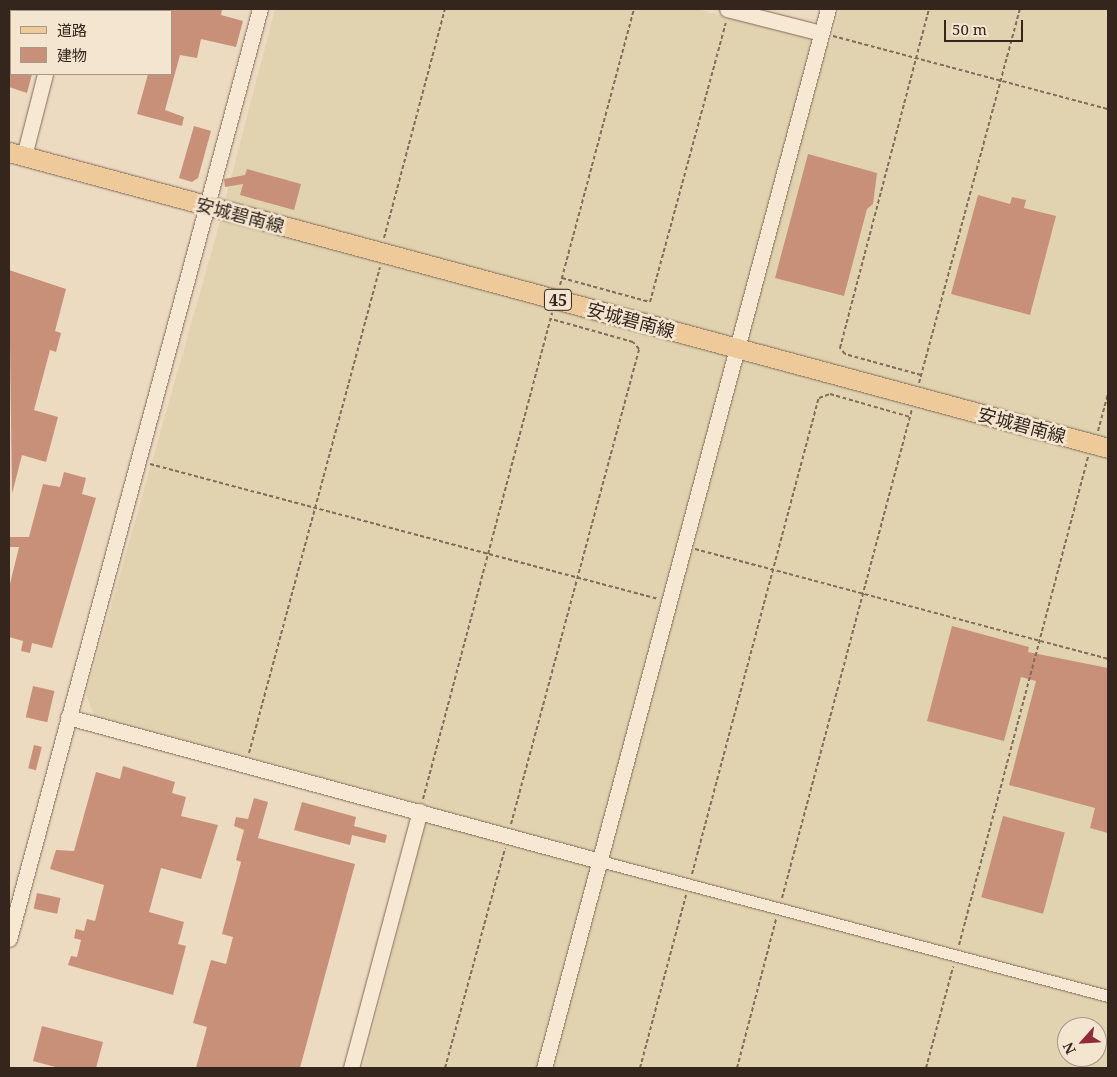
<!DOCTYPE html>
<html>
<head>
<meta charset="utf-8">
<style>
  body { margin:0 }
  #map { position:relative; width:1117px; height:1077px; overflow:hidden; background:#ecdac1; font-family:"Noto Serif","Noto Sans JP",serif }
  div>[style] { position:absolute }
  .farmland>* { inset:0; background:#e1d3af }
  .building>* { inset:0; background:#c89079; transform-origin:0 0 }
  .path>* { height:2px; margin-top:-1px; transform-origin:0; background:repeating-linear-gradient(90deg,#846b5a 0 4px,transparent 0 6.5px) }
  .roads { filter:drop-shadow(0 0 1px #846b5a) drop-shadow(0 0 1px #846b5a) }
  .minor>* { height:11px; margin:-5.5px; padding:0 5.5px; transform-origin:5.5px; border-radius:5.5px; background:#f7e8d4 }
  .tertiary>* { height:15px; margin:-7.5px; padding:0 7.5px; transform-origin:7.5px; border-radius:7.5px; background:#f7e8d4 }
  .primary>* { height:19px; margin:-9.5px; padding:0 9.5px; transform-origin:9.5px; border-radius:9.5px; background:#eec99a }
  span { translate:-50% -50%; white-space:nowrap; text-align:center; line-height:1.15; -webkit-text-stroke:5px #f3e5d0; paint-order:stroke }
  .shield-label span { padding:1px 4px; background:#f3e5d0; border:1px solid; border-radius:4px; -webkit-text-stroke-width:0 }
  .shield-label { font-size:16px; color:#34261d; font-weight:700 }
  .street-label { font-size:18px; color:#34261d }
  .frame { position:absolute; inset:0; border:10px solid #34261d; pointer-events:none }
  .legend { position:absolute; left:10px; top:10px; width:162px; height:65px; box-sizing:border-box; background:#f3e5d0; border:1px solid #a79988; margin:0; padding:6px 9px; list-style:none; font-size:15px; color:#34261d }
  .legend li { display:flex; align-items:center; gap:10px; height:25px }
  .legend b { width:25px; border:1px solid #a79988 }
  .north { position:absolute; left:1057px; top:1017px; width:50px; height:50px; box-sizing:border-box; background:#f3e5d0; border:1px solid #a79988; border-radius:50%; rotate:244deg; font-size:14px; font-weight:700; line-height:20px; text-align:center; color:#34261d }
  .north::after { content:''; display:block; margin:auto; width:18px; height:22px; background:#902c39; clip-path:polygon(50% 0,100% 100%,50% 72%,0 100%) }
  .scale { position:absolute; left:944px; top:20px; width:79px; height:22px; box-sizing:border-box; border:2px solid #34261d; border-top:0; padding-left:6px; font-size:15px; line-height:18px; white-space:nowrap; color:#34261d; -webkit-text-stroke:4px #f3e5d0; paint-order:stroke }
</style>
</head>
<body>
<div id="map">
  <div class="farmland">
    <div style="clip-path:polygon(evenodd,275px 9px,696px 9px,830px 44px,840px 9px,1108px 9px,1108px 1068px,363px 1068px,429px 806px,94px 716px,86px 694px,215px 240px,275px 9px,1067px 1027px,1097px 1027px,1097px 1057px,1067px 1057px,1067px 1027px)"></div>
  </div>
  <div class="building">
    <div style="clip-path:polygon(171px 9px,222px 9px,221px 15px,243px 21px,236px 47px,201px 39px,197px 58px,180px 55px,165px 110px,184px 117px,182px 126px,137px 114px,148px 74px,171px 74px)"></div>
    <div style="clip-path:polygon(9px 74px,32px 74px,27px 93px,9px 87px)"></div>
    <div style="clip-path:polygon(194px 126px,211px 131px,198px 178px,192px 182px,179px 178px)"></div>
    <div style="clip-path:polygon(808px 154px,877px 173px,873px 204px,867px 209px,844px 296px,775px 278px)"></div>
    <div style="clip-path:polygon(247px 169px,301px 184px,294px 210px,240px 195px,243px 184px,225px 187px,224px 179px,245px 175px)"></div>
    <div style="clip-path:polygon(978px 195px,1010px 204px,1012px 197px,1026px 200px,1024px 208px,1056px 216px,1030px 315px,951px 294px)"></div>
    <div style="clip-path:polygon(9px 270px,66px 289px,55px 331px,61px 333px,56px 352px,50px 350px,34px 410px,58px 417px,46px 462px,22px 455px,12px 494px)"></div>
    <div style="clip-path:polygon(64px 472px,86px 478px,82px 494px,96px 498px,52px 648px,32px 643px,30px 653px,21px 651px,23px 641px,9px 637px,9px 588px,19px 547px,9px 547px,9px 537px,29px 537px,43px 484px,60px 487px)"></div>
    <div style="clip-path:polygon(952px 626px,1029px 647px,1028px 652px,1108px 668px,1108px 833px,1090px 828px,1095px 808px,1009px 785px,1036px 681px,1021px 677px,1004px 741px,927px 721px)"></div>
    <div style="left:33px;top:686px;width:22px;height:32px;rotate:13deg"></div>
    <div style="left:34px;top:745px;width:8px;height:24px;rotate:14deg"></div>
    <div style="clip-path:polygon(123px 766px,175px 782px,172px 793px,186px 797px,181px 816px,218px 825px,201px 879px,161px 868px,149px 912px,184px 922px,178px 944px,186px 946px,173px 995px,68px 965px,71px 956px,77px 957px,81px 940px,74px 938px,76px 929px,84px 931px,87px 919px,95px 921px,104px 885px,50px 869px,56px 850px,74px 851px,96px 772px,120px 779px)"></div>
    <div style="clip-path:polygon(254px 798px,268px 802px,258px 838px,355px 864px,300px 1068px,196px 1068px,207px 1027px,193px 1023px,211px 960px,226px 964px,233px 937px,222px 934px,241px 862px,236px 860px,244px 830px,234px 826px,236px 817px,248px 819px)"></div>
    <div style="clip-path:polygon(302px 802px,356px 817px,354px 826px,387px 835px,385px 843px,352px 835px,350px 845px,294px 830px)"></div>
    <div style="left:1003px;top:816px;width:64px;height:84px;rotate:15deg"></div>
    <div style="left:37px;top:893px;width:24px;height:16px;rotate:12deg"></div>
    <div style="clip-path:polygon(42px 1026px,103px 1042px,96px 1068px,59px 1068px,33px 1061px)"></div>
  </div>
  <div class="path">
    <div style="left:833px;top:36px;width:285px;rotate:14.9deg"></div>
    <div style="left:384px;top:238px;width:237px;rotate:-75.1deg"></div>
    <div style="left:562px;top:278px;width:91px;rotate:15.3deg"></div>
    <div style="left:650px;top:302px;width:289px;rotate:-74.8deg"></div>
    <div style="left:560px;top:285px;width:286px;rotate:-75deg"></div>
    <div style="left:921px;top:375px;width:79px;rotate:-164.6deg"></div>
    <div style="left:845px;top:354px;width:8px;rotate:-130deg"></div>
    <div style="left:840px;top:348px;width:350px;rotate:-75.3deg"></div>
    <div style="left:919px;top:383px;width:387px;rotate:-74.9deg"></div>
    <div style="left:1098px;top:431px;width:39px;rotate:-75deg"></div>
    <div style="left:150px;top:464px;width:526px;rotate:14.88deg"></div>
    <div style="left:695px;top:549px;width:427px;rotate:14.9deg"></div>
    <div style="left:249px;top:753px;width:503px;rotate:-74.91deg"></div>
    <div style="left:423px;top:799px;width:503px;rotate:-75.13deg"></div>
    <div style="left:511px;top:824px;width:492px;rotate:-74.9deg"></div>
    <div style="left:639px;top:349px;width:9px;rotate:-131deg"></div>
    <div style="left:633px;top:342px;width:85px;rotate:-164.3deg"></div>
    <div style="left:692px;top:874px;width:493px;rotate:-75.1deg"></div>
    <div style="left:819px;top:398px;width:12px;rotate:-20deg"></div>
    <div style="left:830px;top:394px;width:83px;rotate:16deg"></div>
    <div style="left:782px;top:898px;width:506px;rotate:-75.11deg"></div>
    <div style="left:959px;top:945px;width:505px;rotate:-75.19deg"></div>
    <div style="left:445px;top:1068px;width:228px;rotate:-74.7deg"></div>
    <div style="left:640px;top:1068px;width:179px;rotate:-75.1deg"></div>
    <div style="left:737px;top:1068px;width:154px;rotate:-75.3deg"></div>
    <div style="left:926px;top:1068px;width:105px;rotate:-75deg"></div>
  </div>
  <div class="roads">
    <div class="minor">
      <div style="left:600px;top:861px;width:526px;rotate:14.88deg"></div>
    </div>
    <div class="tertiary">
      <div style="left:727px;top:9px;width:97px;rotate:14.3deg"></div>
      <div style="left:62px;top:11px;width:2px;rotate:-90deg"></div>
      <div style="left:24px;top:156px;width:85px;rotate:-75.6deg"></div>
      <div style="left:68px;top:717px;width:551px;rotate:15.15deg"></div>
      <div style="left:9px;top:939px;width:963px;rotate:-74.9deg"></div>
      <div style="left:351px;top:1068px;width:266px;rotate:-75deg"></div>
      <div style="left:544px;top:1068px;width:1096px;rotate:-74.99deg"></div>
    </div>
    <div class="primary">
      <div style="left:9px;top:152px;width:1138px;rotate:15.07deg"></div>
    </div>
  </div>
  <div class="shield-label">
    <span style="left:558px;top:300px">45</span>
  </div>
  <div class="street-label">
    <span style="left:240px;top:215px;rotate:15deg">安城碧南線</span>
    <span style="left:631px;top:320px;rotate:15deg">安城碧南線</span>
    <span style="left:1022px;top:425px;rotate:15deg">安城碧南線</span>
  </div>
  <div class="frame"></div>
  <ul class="legend">
  <li><b style="height:6px;background:#eec99a"></b>道路</li>
  <li><b style="height:14px;background:#c89079"></b>建物</li>
  </ul>
  <div class="north">N</div>
  <div class="scale">50 m</div>
</div>
</body>
</html>
